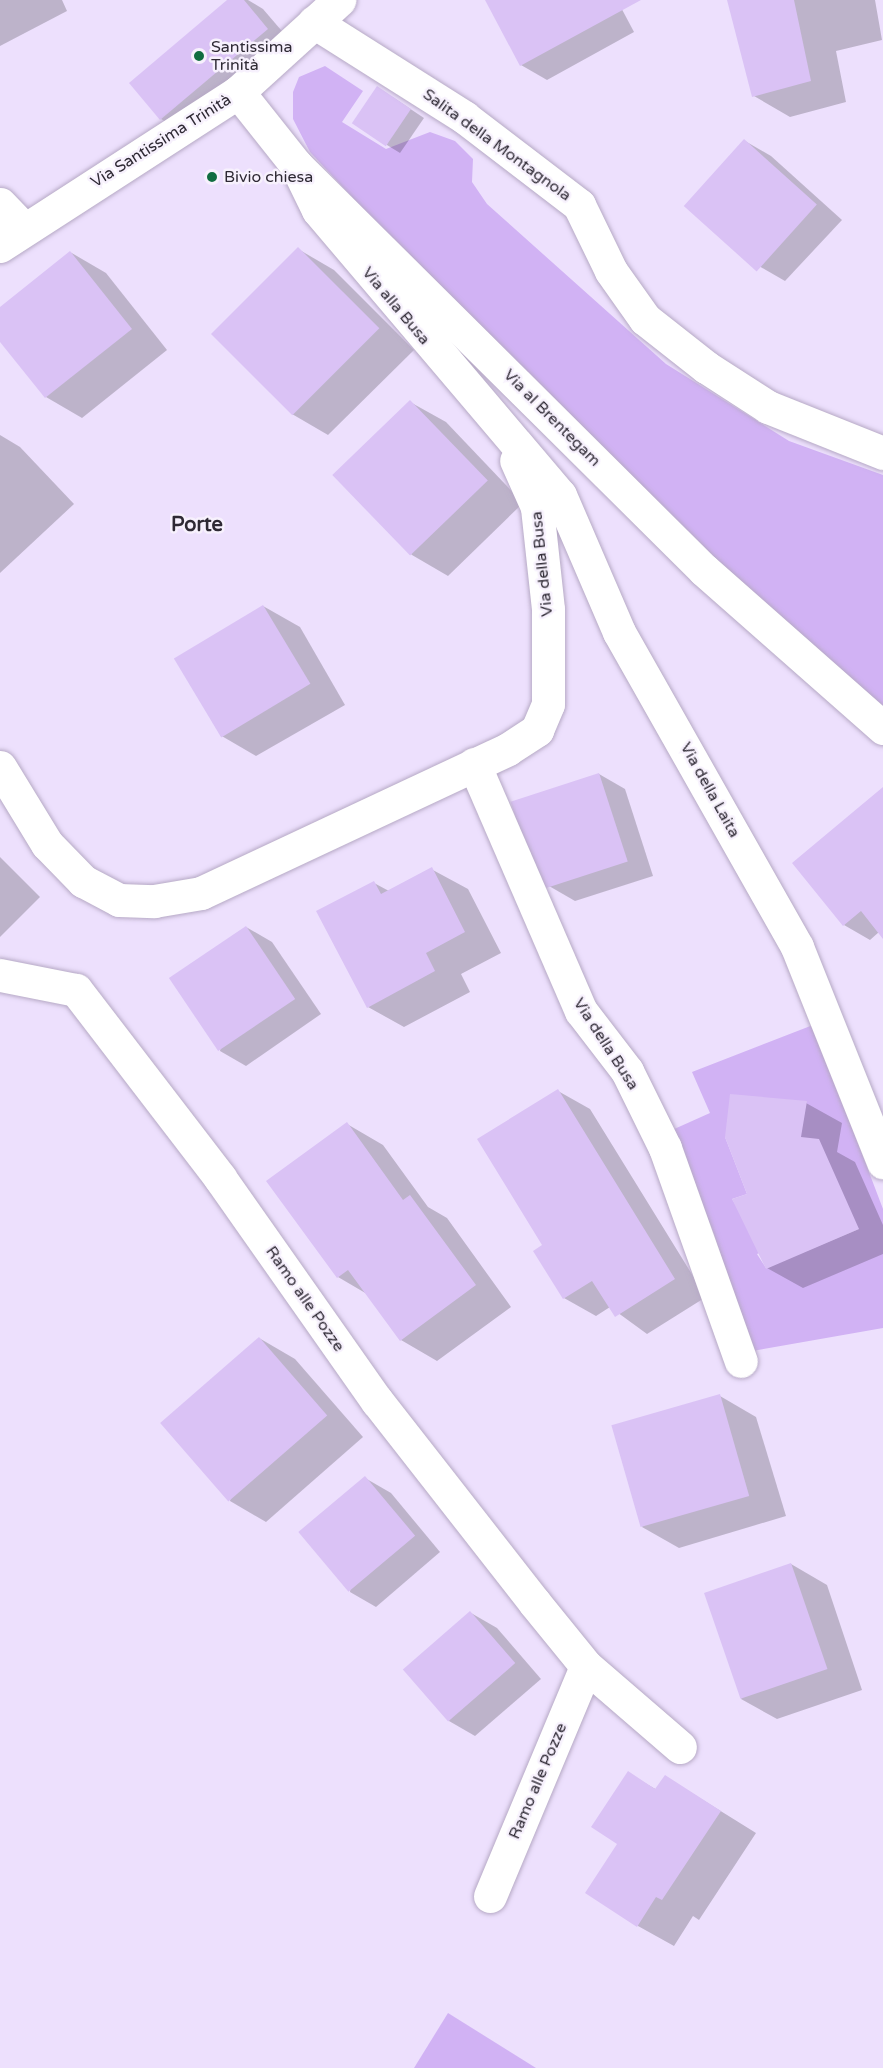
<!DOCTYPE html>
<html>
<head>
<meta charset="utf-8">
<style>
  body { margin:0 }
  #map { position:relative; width:883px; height:2068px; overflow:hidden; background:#ede0fd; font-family:"Varela Round",sans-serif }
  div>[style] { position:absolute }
  .green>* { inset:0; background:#d1b2f4 }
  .shadow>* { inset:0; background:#0003 }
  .building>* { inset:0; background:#dac2f5; transform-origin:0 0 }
  .roads { filter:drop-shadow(0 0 2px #b6a9c5) drop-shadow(0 0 2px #b6a9c5) }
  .minor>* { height:33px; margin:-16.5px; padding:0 16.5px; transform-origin:16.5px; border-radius:16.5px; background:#fff }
  .dots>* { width:16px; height:16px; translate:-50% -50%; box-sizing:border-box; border:3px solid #f7f1fd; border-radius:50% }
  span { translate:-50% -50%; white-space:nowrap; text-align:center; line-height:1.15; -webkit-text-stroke:5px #f7f1fd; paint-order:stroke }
  .poi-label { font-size:16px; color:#2e2934 }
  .left { translate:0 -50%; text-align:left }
  .street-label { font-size:16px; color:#2e2934 }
  .quarter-label { font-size:20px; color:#2e2934; font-weight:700 }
</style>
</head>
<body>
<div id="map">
  <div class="green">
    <div style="clip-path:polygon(325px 66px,363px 91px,342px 122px,386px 149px,430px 132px,455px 141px,473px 159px,472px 182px,487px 204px,666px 364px,789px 441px,883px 475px,883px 706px,744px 588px,464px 317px,310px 152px,293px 119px,293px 92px,299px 77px)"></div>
    <div style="clip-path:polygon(evenodd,813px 1025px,883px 1209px,883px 1328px,752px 1351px,714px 1234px,672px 1130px,710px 1113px,692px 1072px,813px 1025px,725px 1137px,859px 1229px,766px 1268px,757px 1254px,764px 1251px,732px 1199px,747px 1194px,725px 1137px)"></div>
    <div style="clip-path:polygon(448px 2013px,536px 2068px,414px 2068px)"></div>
  </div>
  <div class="shadow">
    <div style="clip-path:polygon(0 0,62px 0,67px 11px,0 46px)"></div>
    <div style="clip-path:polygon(230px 0,248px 0,263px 9px,293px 44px,187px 134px,161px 119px)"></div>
    <div style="clip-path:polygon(486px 0,617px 0,634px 32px,547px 80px,521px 65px)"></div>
    <div style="clip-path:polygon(728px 0,875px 0,882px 40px,836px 51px,846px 102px,790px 117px,754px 96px)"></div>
    <div style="clip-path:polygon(391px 96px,424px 118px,400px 153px,387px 145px)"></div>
    <div style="clip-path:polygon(745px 141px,771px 156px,842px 220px,785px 281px,759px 266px)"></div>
    <div style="clip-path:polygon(298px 249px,334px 270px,414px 350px,328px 435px,292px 414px,213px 334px)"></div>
    <div style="clip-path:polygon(70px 252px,106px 273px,167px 350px,82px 418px,46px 397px,0 339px,0 308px)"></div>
    <div style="clip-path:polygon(410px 402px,446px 422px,523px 503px,448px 576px,412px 555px,334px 475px)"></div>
    <div style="clip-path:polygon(0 435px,20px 447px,74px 504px,0 573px)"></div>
    <div style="clip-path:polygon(263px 606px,300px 627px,345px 705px,256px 756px,220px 735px)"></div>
    <div style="clip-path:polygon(599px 774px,625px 789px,653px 876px,575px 901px,549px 886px)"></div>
    <div style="clip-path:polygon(883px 807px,883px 937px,879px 932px,870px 940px,844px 925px)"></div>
    <div style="clip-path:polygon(0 857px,40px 897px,0 937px)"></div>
    <div style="clip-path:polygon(431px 869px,468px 889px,501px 953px,461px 974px,470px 992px,404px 1027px,368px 1007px,374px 883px,389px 891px)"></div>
    <div style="clip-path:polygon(246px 927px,272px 942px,321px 1014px,246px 1066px,220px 1051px)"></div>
    <div style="clip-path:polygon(558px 1091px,590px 1109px,706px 1297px,647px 1334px,610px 1307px,596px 1316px,564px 1298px,535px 1251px,544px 1246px)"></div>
    <div style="clip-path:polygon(806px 1103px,842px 1123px,837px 1152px,855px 1162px,883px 1225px,883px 1254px,803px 1288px,767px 1268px,748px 1195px)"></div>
    <div style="clip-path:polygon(347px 1124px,383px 1145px,428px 1207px,447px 1218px,511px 1307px,437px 1361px,401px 1340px,367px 1294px,338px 1277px)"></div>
    <div style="clip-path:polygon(259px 1338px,295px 1359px,363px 1437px,266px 1522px,230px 1501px)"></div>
    <div style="clip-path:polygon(720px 1396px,756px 1417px,786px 1516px,679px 1548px,642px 1527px)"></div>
    <div style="clip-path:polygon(365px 1478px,391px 1493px,440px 1552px,376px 1607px,350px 1592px)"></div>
    <div style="clip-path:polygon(791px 1564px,827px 1585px,862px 1690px,777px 1719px,741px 1699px)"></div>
    <div style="clip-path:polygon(471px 1613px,497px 1628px,541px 1679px,475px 1736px,449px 1721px)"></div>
    <div style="clip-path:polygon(628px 1773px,657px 1790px,666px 1777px,756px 1833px,699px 1920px,693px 1916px,674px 1946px,638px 1926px)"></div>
  </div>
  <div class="building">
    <div style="clip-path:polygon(227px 0,244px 0,268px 29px,160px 120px,129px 83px)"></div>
    <div style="clip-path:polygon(485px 0,641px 0,520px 66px)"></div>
    <div style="clip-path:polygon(727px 0,794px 0,811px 81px,752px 97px)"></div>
    <div style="left:377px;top:86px;width:41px;height:45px;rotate:34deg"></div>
    <div style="left:744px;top:139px;width:98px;height:90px;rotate:42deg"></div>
    <div style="left:298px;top:247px;width:115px;height:123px;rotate:45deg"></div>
    <div style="clip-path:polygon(70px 251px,132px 329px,45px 398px,0 342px,0 307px)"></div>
    <div style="left:410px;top:400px;width:112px;height:108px;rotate:46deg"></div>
    <div style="left:263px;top:605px;width:92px;height:104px;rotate:59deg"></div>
    <div style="left:599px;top:773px;width:93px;height:93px;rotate:72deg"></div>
    <div style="clip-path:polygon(883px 787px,883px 939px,861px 911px,843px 926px,792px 863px)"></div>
    <div style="clip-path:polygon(432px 867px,465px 932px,426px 953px,435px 971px,367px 1008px,316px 911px,374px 881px,381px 894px)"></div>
    <div style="left:246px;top:926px;width:88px;height:93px;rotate:56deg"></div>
    <div style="clip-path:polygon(558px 1089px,675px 1279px,615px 1317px,592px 1281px,563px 1299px,533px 1251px,542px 1245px,477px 1139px)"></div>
    <div style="clip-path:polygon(730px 1094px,807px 1101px,801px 1137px,819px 1139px,859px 1229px,766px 1269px,732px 1199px,747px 1194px,725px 1137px)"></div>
    <div style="clip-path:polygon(347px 1122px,403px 1200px,410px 1195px,476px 1285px,400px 1341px,348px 1270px,337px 1278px,266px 1181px)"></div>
    <div style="left:259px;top:1337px;width:104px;height:131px;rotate:49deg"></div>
    <div style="left:720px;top:1394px;width:106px;height:113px;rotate:74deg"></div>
    <div style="left:365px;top:1476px;width:78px;height:87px;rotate:50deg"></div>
    <div style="left:791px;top:1563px;width:112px;height:92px;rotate:71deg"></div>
    <div style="left:470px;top:1611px;width:69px;height:89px;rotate:49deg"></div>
    <div style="clip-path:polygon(628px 1771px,655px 1789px,665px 1775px,721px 1811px,662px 1900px,656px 1897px,637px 1927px,585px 1893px,617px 1844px,591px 1827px)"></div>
  </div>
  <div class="roads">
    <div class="minor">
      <div style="left:314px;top:22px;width:178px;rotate:32.3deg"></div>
      <div style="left:464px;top:117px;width:145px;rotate:37.4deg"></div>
      <div style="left:579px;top:205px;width:73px;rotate:64.1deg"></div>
      <div style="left:611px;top:271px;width:59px;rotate:54.7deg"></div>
      <div style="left:645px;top:319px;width:78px;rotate:38.2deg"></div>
      <div style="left:706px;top:367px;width:74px;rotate:32.8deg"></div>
      <div style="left:768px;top:407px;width:124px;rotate:21.8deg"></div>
      <div style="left:238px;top:92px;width:93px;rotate:51.5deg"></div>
      <div style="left:296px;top:165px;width:575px;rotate:44.79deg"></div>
      <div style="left:704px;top:570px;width:239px;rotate:41.4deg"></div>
      <div style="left:296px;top:165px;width:50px;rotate:63.9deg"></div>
      <div style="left:318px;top:210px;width:374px;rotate:49.7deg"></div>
      <div style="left:560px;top:495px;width:149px;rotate:66.7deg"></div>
      <div style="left:619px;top:632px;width:362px;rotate:60.5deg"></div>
      <div style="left:797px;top:947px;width:232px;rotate:68.2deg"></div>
      <div style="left:0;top:204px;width:35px;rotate:46deg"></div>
      <div style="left:0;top:246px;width:283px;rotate:-32.9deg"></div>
      <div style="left:238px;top:92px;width:137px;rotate:-42.3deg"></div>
      <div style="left:474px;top:764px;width:269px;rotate:66.6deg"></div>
      <div style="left:581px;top:1011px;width:76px;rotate:52.5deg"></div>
      <div style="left:627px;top:1071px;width:86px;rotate:63.7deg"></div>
      <div style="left:665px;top:1148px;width:226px;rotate:70.4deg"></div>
      <div style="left:0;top:767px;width:90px;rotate:58.6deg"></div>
      <div style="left:47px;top:844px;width:52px;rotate:45.8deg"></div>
      <div style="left:83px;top:881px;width:41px;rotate:27.8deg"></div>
      <div style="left:119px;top:900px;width:35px;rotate:2deg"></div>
      <div style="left:154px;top:901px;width:48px;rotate:-9.7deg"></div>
      <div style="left:201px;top:893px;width:339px;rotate:-25.1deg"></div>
      <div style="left:508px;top:749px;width:35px;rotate:-33deg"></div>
      <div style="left:537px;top:730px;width:28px;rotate:-67deg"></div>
      <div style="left:548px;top:704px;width:95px;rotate:-90deg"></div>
      <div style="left:548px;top:609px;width:103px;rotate:-96.2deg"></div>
      <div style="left:537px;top:507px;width:51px;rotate:-114.1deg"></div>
      <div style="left:0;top:975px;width:77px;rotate:11.2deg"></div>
      <div style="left:76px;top:990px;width:237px;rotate:52.5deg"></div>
      <div style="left:220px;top:1178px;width:273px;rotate:54.9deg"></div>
      <div style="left:377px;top:1401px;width:255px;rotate:52deg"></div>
      <div style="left:534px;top:1602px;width:82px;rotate:50.9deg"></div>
      <div style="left:586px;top:1666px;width:124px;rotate:40.8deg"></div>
      <div style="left:490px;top:1896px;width:249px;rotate:-67.3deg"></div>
    </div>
  </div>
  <div class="dots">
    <div style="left:199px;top:56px;background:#116d41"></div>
    <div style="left:212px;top:177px;background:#116d41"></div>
  </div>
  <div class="poi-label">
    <span class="left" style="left:211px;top:56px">Santissima<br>Trinità</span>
    <span class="left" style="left:224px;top:177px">Bivio chiesa</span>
  </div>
  <div class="street-label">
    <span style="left:161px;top:141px;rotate:-32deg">Via Santissima Trinità</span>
    <span style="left:497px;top:145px;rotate:36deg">Salita della Montagnola</span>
    <span style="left:396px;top:306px;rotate:50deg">Via alla Busa</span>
    <span style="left:552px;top:418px;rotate:45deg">Via al Brentegam</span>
    <span style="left:542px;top:564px;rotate:-96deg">Via della Busa</span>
    <span style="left:710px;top:790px;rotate:61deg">Via della Laita</span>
    <span style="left:606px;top:1044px;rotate:57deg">Via della Busa</span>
    <span style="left:305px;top:1299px;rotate:55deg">Ramo alle Pozze</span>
    <span style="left:538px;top:1781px;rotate:-67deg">Ramo alle Pozze</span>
  </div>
  <div class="quarter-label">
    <span style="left:197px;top:525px">Porte</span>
  </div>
</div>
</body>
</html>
